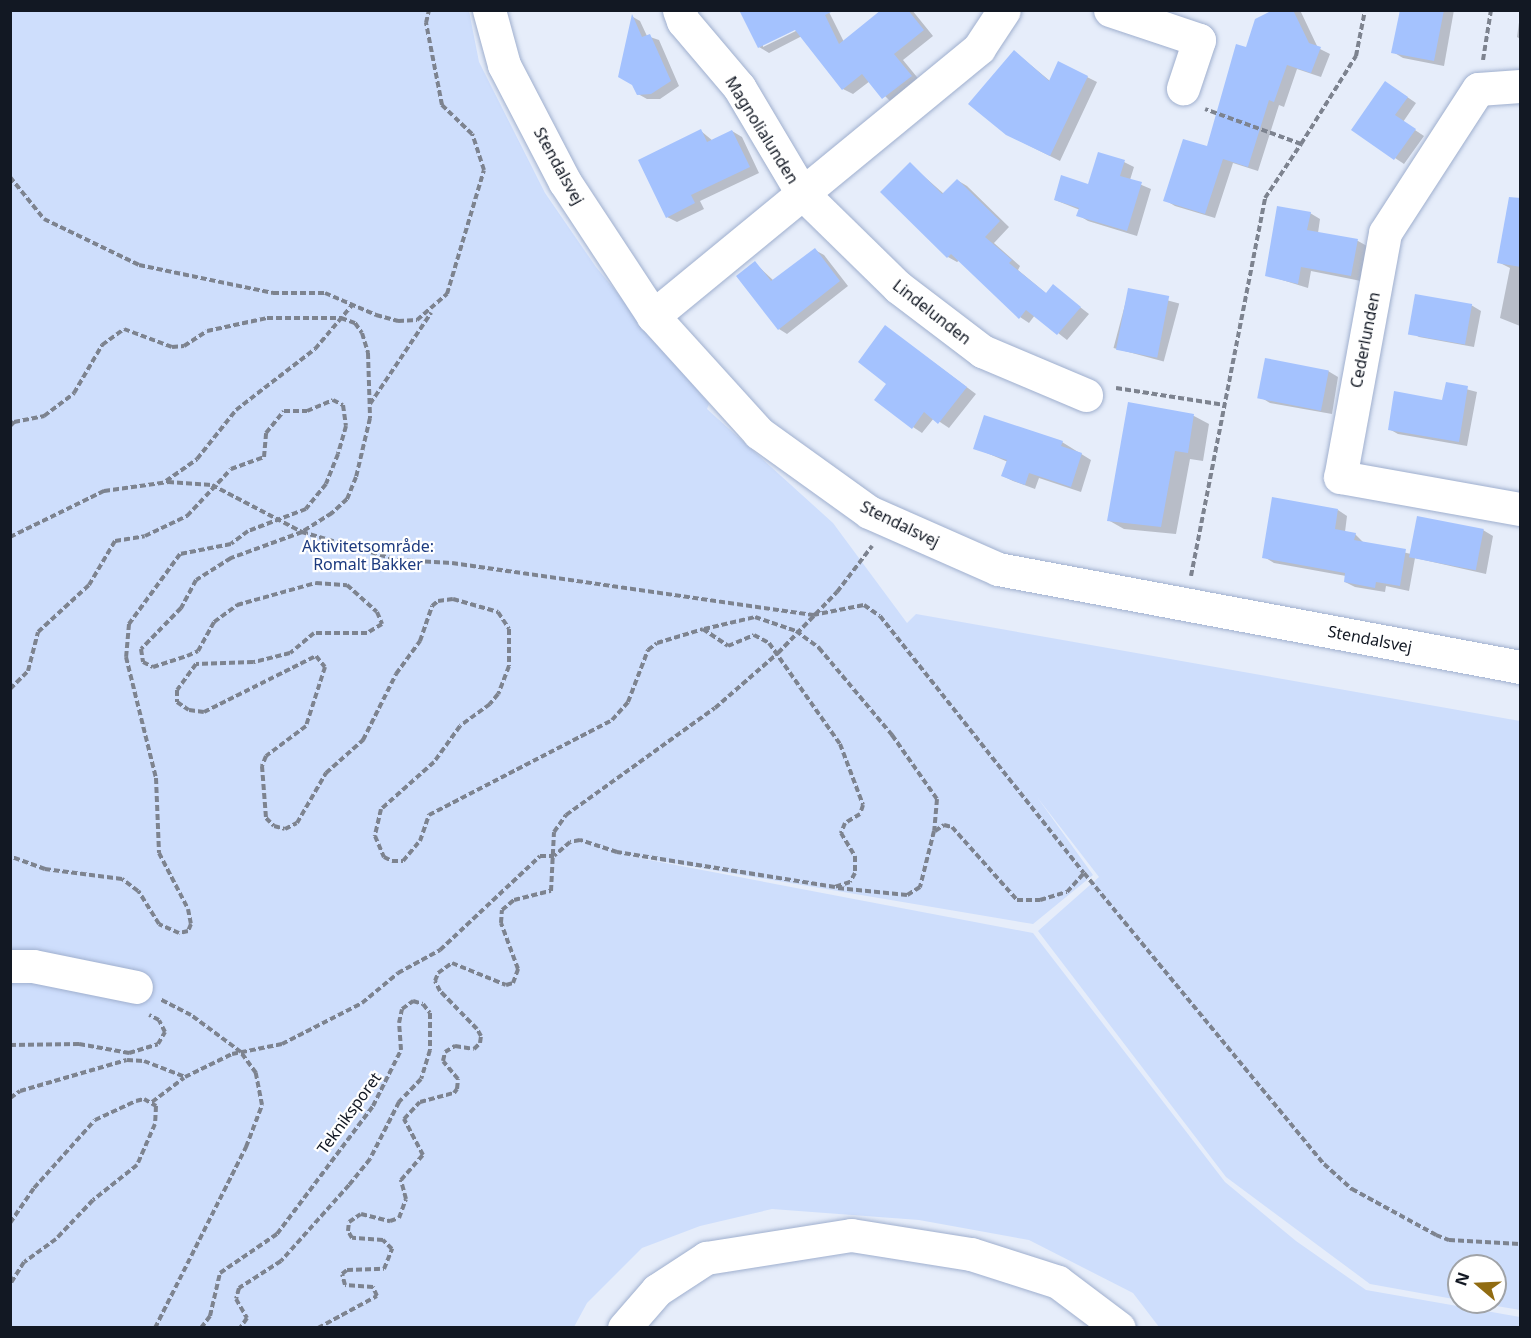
<!DOCTYPE html>
<html>
<head>
<meta charset="utf-8">
<style>
  body { margin:0 }
  #map { position:relative; width:1531px; height:1338px; overflow:hidden; background:#e6edfa; font-family:"Noto Sans",sans-serif }
  div>[style] { position:absolute }
  .green>* { inset:0; background:#cedefc }
  .shadow>* { inset:0; background:#0003; transform-origin:0 0 }
  .building>* { inset:0; background:#a4c2fe; transform-origin:0 0 }
  .path>* { height:4px; margin-top:-2px; transform-origin:0; background:repeating-linear-gradient(90deg,#7d838f 0 6px,transparent 0 9px) }
  .roads { filter:drop-shadow(0 0 2px #9fafce) drop-shadow(0 0 2px #9fafce) }
  .minor>* { height:33px; margin:-16.5px; padding:0 16.5px; transform-origin:16.5px; border-radius:16.5px; background:#fff }
  span { translate:-50% -50%; white-space:nowrap; text-align:center; line-height:1.15; -webkit-text-stroke:4.5px #fff; paint-order:stroke }
  .street-label { font-size:16px; color:#121823 }
  .park-label { font-size:16px; color:#1c3a7f }
  .frame { position:absolute; inset:0; border:12px solid #121823; pointer-events:none }
  .north { position:absolute; left:1447px; top:1254px; width:60px; height:60px; box-sizing:border-box; background:#fff; border:2px solid #a0a3a7; border-radius:50%; rotate:289deg; font-size:16px; font-weight:700; line-height:24px; text-align:center; color:#121823 }
  .north::after { content:''; display:block; margin:auto; width:21px; height:27px; background:#916c12; clip-path:polygon(50% 0,100% 100%,50% 72%,0 100%) }
</style>
</head>
<body>
<div id="map">
  <div class="green">
    <div style="clip-path:polygon(10px 11px,469px 11px,479px 62px,545px 193px,596px 267px,709px 404px,707px 409px,833px 523px,907px 623px,916px 614px,1520px 721px,1520px 1310px,1473px 1302px,1495px 1302px,1495px 1266px,1459px 1266px,1459px 1300px,1370px 1284px,1226px 1177px,1038px 931px,1099px 877px,1037px 797px,1093px 875px,1033px 924px,618px 854px,1033px 933px,1225px 1182px,1296px 1241px,1366px 1290px,1520px 1317px,1520px 1327px,1159px 1327px,1133px 1293px,1029px 1240px,919px 1220px,772px 1209px,700px 1226px,642px 1248px,587px 1303px,574px 1327px,11px 1327px)"></div>
  </div>
  <div class="shadow">
    <div style="clip-path:polygon(evenodd,741px 10px,828px 10px,844px 42px,883px 10px,912px 10px,933px 36px,903px 60px,921px 82px,893px 104px,870px 81px,853px 94px,843px 89px,802px 36px,769px 53px,759px 47px,741px 10px,801px 25px,802px 28px,763px 47px,763px 44px,801px 25px)"></div>
    <div style="clip-path:polygon(1277px 10px,1300px 10px,1318px 48px,1330px 54px,1321px 77px,1297px 69px,1284px 107px,1279px 105px,1258px 171px,1233px 163px,1215px 218px,1175px 206px,1165px 200px,1208px 148px,1247px 49px)"></div>
    <div style="clip-path:polygon(1401px 10px,1454px 10px,1444px 66px,1403px 58px,1393px 52px)"></div>
    <div style="clip-path:polygon(1520px 15px,1520px 39px,1517px 37px)"></div>
    <div style="clip-path:polygon(633px 17px,640px 21px,647px 36px,659px 40px,679px 86px,660px 99px,647px 99px,638px 94px)"></div>
    <div style="clip-path:polygon(1015px 52px,1050px 81px,1087px 77px,1097px 82px,1060px 161px,1006px 134px)"></div>
    <div style="clip-path:polygon(1394px 88px,1416px 103px,1403px 122px,1424px 136px,1404px 164px,1353px 130px)"></div>
    <div style="clip-path:polygon(701px 131px,713px 141px,732px 131px,742px 137px,759px 173px,700px 201px,704px 209px,677px 222px,667px 217px)"></div>
    <div style="clip-path:polygon(1124px 162px,1134px 167px,1130px 180px,1151px 189px,1137px 236px,1088px 221px,1078px 215px,1080px 210px,1055px 200px,1089px 185px)"></div>
    <div style="clip-path:polygon(910px 164px,944px 194px,957px 180px,967px 186px,1009px 227px,994px 243px,1020px 266px,1018px 270px,1047px 294px,1053px 286px,1089px 314px,1067px 340px,1035px 315px,1029px 323px,1020px 317px,960px 260px,957px 262px,948px 257px)"></div>
    <div style="clip-path:polygon(1520px 208px,1520px 326px,1500px 318px,1510px 268px,1498px 262px)"></div>
    <div style="clip-path:polygon(1310px 213px,1320px 219px,1318px 233px,1358px 241px,1367px 246px,1361px 281px,1311px 271px,1308px 288px,1266px 275px)"></div>
    <div style="clip-path:polygon(815px 250px,824px 255px,848px 286px,787px 334px,779px 329px,755px 263px,774px 281px)"></div>
    <div style="left:1129px;top:290px;width:52px;height:60px;rotate:15deg"></div>
    <div style="clip-path:polygon(1471px 305px,1481px 311px,1474px 347px,1419px 337px,1409px 331px)"></div>
    <div style="clip-path:polygon(886px 327px,976px 394px,949px 428px,934px 418px,922px 433px,913px 427px,888px 384px)"></div>
    <div style="clip-path:polygon(1328px 371px,1338px 377px,1332px 414px,1270px 403px,1260px 397px)"></div>
    <div style="clip-path:polygon(1447px 384px,1477px 392px,1467px 446px,1398px 434px,1389px 429px,1444px 401px)"></div>
    <div style="clip-path:polygon(1129px 404px,1194px 416px,1209px 424px,1203px 461px,1190px 459px,1176px 534px,1124px 529px,1108px 520px)"></div>
    <div style="clip-path:polygon(1062px 442px,1091px 460px,1081px 492px,1039px 478px,1035px 489px,1013px 481px,1003px 476px,1008px 462px,975px 448px)"></div>
    <div style="clip-path:polygon(1338px 510px,1347px 516px,1345px 532px,1355px 534px,1364px 543px,1411px 554px,1483px 530px,1493px 536px,1486px 574px,1415px 558px,1409px 591px,1386px 586px,1385px 592px,1355px 587px,1345px 582px,1346px 576px,1274px 563px,1264px 557px)"></div>
  </div>
  <div class="building">
    <div style="clip-path:polygon(739px 10px,835px 10px,825px 15px,839px 44px,881px 10px,908px 10px,924px 30px,894px 54px,912px 76px,882px 99px,862px 74px,842px 90px,795px 30px,758px 48px)"></div>
    <div style="clip-path:polygon(1273px 10px,1293px 10px,1309px 43px,1321px 47px,1311px 73px,1287px 65px,1274px 102px,1269px 100px,1248px 167px,1223px 159px,1205px 214px,1163px 201px,1183px 139px,1207px 146px,1236px 44px,1246px 47px,1255px 19px)"></div>
    <div style="clip-path:polygon(1400px 10px,1444px 10px,1434px 61px,1391px 53px)"></div>
    <div style="clip-path:polygon(632px 14px,642px 37px,650px 34px,671px 81px,651px 94px,637px 95px,632px 85px,618px 77px)"></div>
    <div style="clip-path:polygon(1014px 50px,1049px 81px,1058px 61px,1088px 76px,1050px 156px,1006px 135px,968px 104px)"></div>
    <div style="clip-path:polygon(1385px 81px,1408px 97px,1395px 115px,1416px 129px,1394px 160px,1351px 130px)"></div>
    <div style="clip-path:polygon(701px 129px,707px 142px,732px 130px,750px 167px,691px 195px,695px 203px,666px 218px,638px 160px)"></div>
    <div style="clip-path:polygon(1098px 152px,1125px 160px,1120px 176px,1142px 182px,1127px 231px,1076px 216px,1079px 208px,1054px 200px,1061px 175px,1088px 184px)"></div>
    <div style="clip-path:polygon(910px 162px,942px 194px,957px 179px,1000px 221px,985px 237px,1012px 260px,1009px 263px,1046px 293px,1053px 284px,1081px 307px,1057px 335px,1026px 310px,1019px 319px,951px 254px,947px 258px,880px 192px)"></div>
    <div style="clip-path:polygon(1509px 197px,1521px 198px,1521px 267px,1497px 263px)"></div>
    <div style="clip-path:polygon(1277px 206px,1311px 212px,1307px 230px,1358px 239px,1351px 276px,1301px 267px,1298px 284px,1265px 276px)"></div>
    <div style="clip-path:polygon(815px 248px,840px 281px,778px 330px,736px 276px,755px 261px,771px 281px)"></div>
    <div style="left:1128px;top:288px;width:42px;height:63px;rotate:11deg"></div>
    <div style="left:1415px;top:294px;width:58px;height:41px;rotate:10deg"></div>
    <div style="clip-path:polygon(885px 325px,967px 387px,938px 424px,924px 412px,912px 429px,874px 400px,886px 384px,858px 362px)"></div>
    <div style="left:1265px;top:358px;width:65px;height:41px;rotate:11deg"></div>
    <div style="clip-path:polygon(1446px 382px,1468px 386px,1459px 442px,1388px 430px,1394px 391px,1442px 400px)"></div>
    <div style="clip-path:polygon(1128px 402px,1194px 414px,1188px 453px,1175px 451px,1161px 527px,1107px 521px)"></div>
    <div style="clip-path:polygon(984px 415px,1063px 441px,1061px 446px,1082px 453px,1071px 487px,1029px 473px,1025px 485px,1001px 476px,1007px 460px,973px 449px)"></div>
    <div style="clip-path:polygon(1272px 497px,1338px 509px,1335px 529px,1356px 533px,1354px 540px,1406px 549px,1400px 586px,1376px 582px,1375px 588px,1344px 582px,1345px 573px,1262px 558px)"></div>
    <div style="left:1417px;top:516px;width:68px;height:42px;rotate:11deg"></div>
  </div>
  <div class="path">
    <div style="left:1483px;top:60px;width:51px;rotate:-80.9deg"></div>
    <div style="left:1301px;top:144px;width:104px;rotate:-58deg"></div>
    <div style="left:1356px;top:56px;width:47px;rotate:-78.9deg"></div>
    <div style="left:10px;top:177px;width:54px;rotate:51deg"></div>
    <div style="left:44px;top:219px;width:106px;rotate:25.8deg"></div>
    <div style="left:139px;top:265px;width:137px;rotate:11.8deg"></div>
    <div style="left:273px;top:293px;width:52px"></div>
    <div style="left:325px;top:293px;width:56px;rotate:23.3deg"></div>
    <div style="left:376px;top:315px;width:23px;rotate:15deg"></div>
    <div style="left:398px;top:321px;width:19px;rotate:-3deg"></div>
    <div style="left:417px;top:320px;width:40px;rotate:-41deg"></div>
    <div style="left:447px;top:294px;width:129px;rotate:-73.4deg"></div>
    <div style="left:484px;top:170px;width:38px;rotate:-108deg"></div>
    <div style="left:472px;top:134px;width:42px;rotate:-136deg"></div>
    <div style="left:442px;top:105px;width:84px;rotate:-101deg"></div>
    <div style="left:426px;top:23px;width:13px;rotate:-77deg"></div>
    <div style="left:1116px;top:388px;width:110px;rotate:8.9deg"></div>
    <div style="left:370px;top:404px;width:110px;rotate:-56.2deg"></div>
    <div style="left:10px;top:426px;width:6px;rotate:-45deg"></div>
    <div style="left:14px;top:422px;width:31px;rotate:-11deg"></div>
    <div style="left:44px;top:416px;width:38px;rotate:-37deg"></div>
    <div style="left:74px;top:393px;width:56px;rotate:-59.7deg"></div>
    <div style="left:102px;top:345px;width:27px;rotate:-36deg"></div>
    <div style="left:124px;top:329px;width:51px;rotate:20.6deg"></div>
    <div style="left:172px;top:347px;width:12px;rotate:-5deg"></div>
    <div style="left:184px;top:346px;width:27px;rotate:-33deg"></div>
    <div style="left:207px;top:331px;width:61px;rotate:-12.2deg"></div>
    <div style="left:267px;top:318px;width:74px"></div>
    <div style="left:341px;top:318px;width:15px;rotate:20deg"></div>
    <div style="left:355px;top:323px;width:12px;rotate:55deg"></div>
    <div style="left:362px;top:333px;width:21px;rotate:73deg"></div>
    <div style="left:368px;top:353px;width:65px;rotate:88.2deg"></div>
    <div style="left:370px;top:418px;width:61px;rotate:103.3deg"></div>
    <div style="left:356px;top:477px;width:24px;rotate:112deg"></div>
    <div style="left:347px;top:499px;width:21px;rotate:137deg"></div>
    <div style="left:332px;top:513px;width:36px;rotate:148deg"></div>
    <div style="left:302px;top:532px;width:76px;rotate:159.9deg"></div>
    <div style="left:231px;top:558px;width:41px;rotate:147.8deg"></div>
    <div style="left:196px;top:580px;width:32px;rotate:118deg"></div>
    <div style="left:181px;top:608px;width:57px;rotate:134.3deg"></div>
    <div style="left:141px;top:649px;width:13px;rotate:81deg"></div>
    <div style="left:143px;top:662px;width:11px;rotate:27deg"></div>
    <div style="left:153px;top:667px;width:36px;rotate:-18deg"></div>
    <div style="left:187px;top:656px;width:12px;rotate:-24deg"></div>
    <div style="left:198px;top:651px;width:33px;rotate:-61deg"></div>
    <div style="left:214px;top:622px;width:29px;rotate:-36deg"></div>
    <div style="left:237px;top:605px;width:82px;rotate:-15.6deg"></div>
    <div style="left:316px;top:583px;width:31px;rotate:4deg"></div>
    <div style="left:347px;top:585px;width:40px;rotate:42deg"></div>
    <div style="left:377px;top:612px;width:13px;rotate:67deg"></div>
    <div style="left:382px;top:624px;width:17px;rotate:149deg"></div>
    <div style="left:367px;top:633px;width:53px;rotate:180deg"></div>
    <div style="left:314px;top:633px;width:31px;rotate:140deg"></div>
    <div style="left:290px;top:653px;width:38px;rotate:166deg"></div>
    <div style="left:253px;top:662px;width:57px;rotate:178deg"></div>
    <div style="left:196px;top:664px;width:32px;rotate:126deg"></div>
    <div style="left:177px;top:690px;width:12px;rotate:90deg"></div>
    <div style="left:177px;top:702px;width:14px;rotate:34deg"></div>
    <div style="left:189px;top:710px;width:15px;rotate:8deg"></div>
    <div style="left:204px;top:712px;width:125px;rotate:-26.6deg"></div>
    <div style="left:316px;top:656px;width:14px;rotate:51deg"></div>
    <div style="left:325px;top:667px;width:62px;rotate:107.9deg"></div>
    <div style="left:306px;top:726px;width:50px;rotate:143.1deg"></div>
    <div style="left:266px;top:756px;width:11px;rotate:112deg"></div>
    <div style="left:262px;top:766px;width:52px;rotate:85.6deg"></div>
    <div style="left:266px;top:818px;width:11px;rotate:45deg"></div>
    <div style="left:274px;top:826px;width:11px;rotate:15deg"></div>
    <div style="left:285px;top:829px;width:13px;rotate:-27deg"></div>
    <div style="left:297px;top:823px;width:58px;rotate:-59.9deg"></div>
    <div style="left:326px;top:773px;width:50px;rotate:-41.7deg"></div>
    <div style="left:363px;top:740px;width:74px;rotate:-63.4deg"></div>
    <div style="left:396px;top:674px;width:41px;rotate:-54deg"></div>
    <div style="left:420px;top:641px;width:37px;rotate:-71deg"></div>
    <div style="left:432px;top:606px;width:8px;rotate:-40deg"></div>
    <div style="left:438px;top:601px;width:15px;rotate:-8deg"></div>
    <div style="left:453px;top:599px;width:47px;rotate:16.1deg"></div>
    <div style="left:498px;top:612px;width:20px;rotate:57deg"></div>
    <div style="left:509px;top:629px;width:37px;rotate:90deg"></div>
    <div style="left:509px;top:666px;width:30px;rotate:111deg"></div>
    <div style="left:498px;top:694px;width:13px;rotate:129deg"></div>
    <div style="left:490px;top:704px;width:37px;rotate:144deg"></div>
    <div style="left:460px;top:726px;width:44px;rotate:125.8deg"></div>
    <div style="left:434px;top:762px;width:71px;rotate:138.4deg"></div>
    <div style="left:381px;top:809px;width:28px;rotate:103deg"></div>
    <div style="left:375px;top:836px;width:23px;rotate:67deg"></div>
    <div style="left:384px;top:857px;width:9px;rotate:27deg"></div>
    <div style="left:392px;top:861px;width:11px"></div>
    <div style="left:403px;top:861px;width:26px;rotate:-50deg"></div>
    <div style="left:420px;top:841px;width:28px;rotate:-71deg"></div>
    <div style="left:429px;top:815px;width:206px;rotate:-27.4deg"></div>
    <div style="left:612px;top:720px;width:24px;rotate:-48deg"></div>
    <div style="left:628px;top:702px;width:56px;rotate:-69deg"></div>
    <div style="left:648px;top:650px;width:11px;rotate:-38deg"></div>
    <div style="left:657px;top:643px;width:48px;rotate:-16.9deg"></div>
    <div style="left:703px;top:629px;width:30px;rotate:34deg"></div>
    <div style="left:728px;top:646px;width:28px;rotate:-23deg"></div>
    <div style="left:754px;top:635px;width:17px;rotate:28deg"></div>
    <div style="left:769px;top:643px;width:123px;rotate:54.9deg"></div>
    <div style="left:840px;top:744px;width:65px;rotate:69.3deg"></div>
    <div style="left:863px;top:805px;width:9px;rotate:108deg"></div>
    <div style="left:860px;top:814px;width:17px;rotate:149deg"></div>
    <div style="left:845px;top:823px;width:11px;rotate:112deg"></div>
    <div style="left:841px;top:833px;width:27px;rotate:59deg"></div>
    <div style="left:855px;top:856px;width:17px;rotate:90deg"></div>
    <div style="left:855px;top:873px;width:10px;rotate:119deg"></div>
    <div style="left:850px;top:882px;width:16px;rotate:162deg"></div>
    <div style="left:835px;top:887px;width:221px;rotate:-170.9deg"></div>
    <div style="left:617px;top:852px;width:39px;rotate:-162deg"></div>
    <div style="left:580px;top:840px;width:10px;rotate:169deg"></div>
    <div style="left:570px;top:842px;width:21px;rotate:139deg"></div>
    <div style="left:166px;top:481px;width:38px;rotate:-35deg"></div>
    <div style="left:197px;top:459px;width:63px;rotate:-51.5deg"></div>
    <div style="left:236px;top:410px;width:100px;rotate:-37.7deg"></div>
    <div style="left:315px;top:349px;width:59px;rotate:-49.8deg"></div>
    <div style="left:10px;top:537px;width:105px;rotate:-26.1deg"></div>
    <div style="left:104px;top:491px;width:65px;rotate:-8deg"></div>
    <div style="left:168px;top:482px;width:44px;rotate:3.9deg"></div>
    <div style="left:212px;top:485px;width:102px;rotate:27.6deg"></div>
    <div style="left:302px;top:532px;width:100px;rotate:16.3deg"></div>
    <div style="left:398px;top:560px;width:54px;rotate:3.2deg"></div>
    <div style="left:452px;top:563px;width:365px;rotate:8.2deg"></div>
    <div style="left:813px;top:615px;width:52px;rotate:-11.1deg"></div>
    <div style="left:864px;top:605px;width:19px;rotate:35deg"></div>
    <div style="left:880px;top:616px;width:328px;rotate:51.6deg"></div>
    <div style="left:1084px;top:873px;width:377px;rotate:50.5deg"></div>
    <div style="left:1324px;top:1164px;width:38px;rotate:42deg"></div>
    <div style="left:1352px;top:1189px;width:96px;rotate:28.7deg"></div>
    <div style="left:1436px;top:1235px;width:14px;rotate:21deg"></div>
    <div style="left:1449px;top:1240px;width:71px;rotate:3.2deg"></div>
    <div style="left:1191px;top:576px;width:385px;rotate:-78.9deg"></div>
    <div style="left:1265px;top:198px;width:65px;rotate:-56.3deg"></div>
    <div style="left:1301px;top:144px;width:102px;rotate:-160deg"></div>
    <div style="left:704px;top:629px;width:52px;rotate:-13.2deg"></div>
    <div style="left:755px;top:617px;width:43px;rotate:18.9deg"></div>
    <div style="left:796px;top:631px;width:29px;rotate:36deg"></div>
    <div style="left:819px;top:648px;width:114px;rotate:50deg"></div>
    <div style="left:892px;top:735px;width:78px;rotate:54.9deg"></div>
    <div style="left:937px;top:799px;width:32px;rotate:95deg"></div>
    <div style="left:934px;top:831px;width:58px;rotate:104deg"></div>
    <div style="left:920px;top:887px;width:15px;rotate:148deg"></div>
    <div style="left:907px;top:895px;width:70px;rotate:-174.3deg"></div>
    <div style="left:10px;top:689px;width:25px;rotate:-45deg"></div>
    <div style="left:28px;top:671px;width:40px;rotate:-75.6deg"></div>
    <div style="left:38px;top:632px;width:69px;rotate:-42.7deg"></div>
    <div style="left:89px;top:585px;width:51px;rotate:-59.4deg"></div>
    <div style="left:115px;top:541px;width:30px;rotate:-9deg"></div>
    <div style="left:145px;top:536px;width:47px;rotate:-25.5deg"></div>
    <div style="left:187px;top:516px;width:64px;rotate:-46.9deg"></div>
    <div style="left:231px;top:469px;width:35px;rotate:-20deg"></div>
    <div style="left:264px;top:457px;width:24px;rotate:-85deg"></div>
    <div style="left:266px;top:433px;width:28px;rotate:-51deg"></div>
    <div style="left:284px;top:411px;width:23px"></div>
    <div style="left:307px;top:411px;width:28px;rotate:-23deg"></div>
    <div style="left:333px;top:400px;width:11px;rotate:27deg"></div>
    <div style="left:343px;top:405px;width:21px;rotate:82deg"></div>
    <div style="left:346px;top:426px;width:29px;rotate:106deg"></div>
    <div style="left:338px;top:454px;width:32px;rotate:112deg"></div>
    <div style="left:326px;top:484px;width:32px;rotate:129deg"></div>
    <div style="left:306px;top:509px;width:62px;rotate:159.2deg"></div>
    <div style="left:248px;top:531px;width:21px;rotate:143deg"></div>
    <div style="left:231px;top:544px;width:52px;rotate:168.9deg"></div>
    <div style="left:180px;top:554px;width:87px;rotate:126.1deg"></div>
    <div style="left:129px;top:624px;width:33px;rotate:95deg"></div>
    <div style="left:126px;top:657px;width:125px;rotate:76.1deg"></div>
    <div style="left:156px;top:778px;width:75px;rotate:87.7deg"></div>
    <div style="left:159px;top:853px;width:63px;rotate:62.6deg"></div>
    <div style="left:188px;top:909px;width:15px;rotate:79deg"></div>
    <div style="left:191px;top:924px;width:8px;rotate:113deg"></div>
    <div style="left:188px;top:931px;width:9px;rotate:167deg"></div>
    <div style="left:179px;top:933px;width:22px;rotate:-156deg"></div>
    <div style="left:159px;top:924px;width:39px;rotate:-122deg"></div>
    <div style="left:138px;top:891px;width:20px;rotate:-143deg"></div>
    <div style="left:122px;top:879px;width:78px;rotate:-172.6deg"></div>
    <div style="left:45px;top:869px;width:37px;rotate:-160deg"></div>
    <div style="left:935px;top:831px;width:11px;rotate:-34deg"></div>
    <div style="left:944px;top:825px;width:8px;rotate:14deg"></div>
    <div style="left:952px;top:827px;width:98px;rotate:48.3deg"></div>
    <div style="left:1017px;top:900px;width:23px"></div>
    <div style="left:1040px;top:900px;width:28px;rotate:-17deg"></div>
    <div style="left:1067px;top:892px;width:25px;rotate:-48deg"></div>
    <div style="left:10px;top:1045px;width:69px;rotate:-0.8deg"></div>
    <div style="left:79px;top:1044px;width:51px;rotate:10.2deg"></div>
    <div style="left:129px;top:1053px;width:30px;rotate:-17deg"></div>
    <div style="left:158px;top:1044px;width:14px;rotate:-60deg"></div>
    <div style="left:165px;top:1032px;width:13px;rotate:-117deg"></div>
    <div style="left:159px;top:1020px;width:11px;rotate:-153deg"></div>
    <div style="left:10px;top:1098px;width:12px;rotate:-35deg"></div>
    <div style="left:20px;top:1091px;width:111px;rotate:-16.2deg"></div>
    <div style="left:127px;top:1060px;width:17px;rotate:3deg"></div>
    <div style="left:144px;top:1061px;width:44px;rotate:21.3deg"></div>
    <div style="left:185px;top:1077px;width:52px;rotate:-26.1deg"></div>
    <div style="left:232px;top:1054px;width:51px;rotate:-11.3deg"></div>
    <div style="left:282px;top:1044px;width:90px;rotate:-27.1deg"></div>
    <div style="left:362px;top:1003px;width:47px;rotate:-39.8deg"></div>
    <div style="left:398px;top:973px;width:48px;rotate:-28.7deg"></div>
    <div style="left:440px;top:950px;width:137px;rotate:-43.2deg"></div>
    <div style="left:540px;top:856px;width:14px"></div>
    <div style="left:152px;top:1102px;width:40px;rotate:-37deg"></div>
    <div style="left:10px;top:1223px;width:42px;rotate:-55.6deg"></div>
    <div style="left:34px;top:1188px;width:91px;rotate:-48.1deg"></div>
    <div style="left:95px;top:1120px;width:45px;rotate:-24.9deg"></div>
    <div style="left:136px;top:1101px;width:8px;rotate:-14deg"></div>
    <div style="left:144px;top:1099px;width:14px;rotate:30deg"></div>
    <div style="left:156px;top:1106px;width:18px;rotate:93deg"></div>
    <div style="left:155px;top:1124px;width:45px;rotate:113.7deg"></div>
    <div style="left:137px;top:1165px;width:56px;rotate:141.5deg"></div>
    <div style="left:93px;top:1200px;width:54px;rotate:133.5deg"></div>
    <div style="left:56px;top:1239px;width:39px;rotate:144deg"></div>
    <div style="left:24px;top:1262px;width:26px;rotate:122deg"></div>
    <div style="left:155px;top:1328px;width:203px;rotate:-63.3deg"></div>
    <div style="left:246px;top:1147px;width:45px;rotate:-69.1deg"></div>
    <div style="left:262px;top:1105px;width:33px;rotate:-101deg"></div>
    <div style="left:256px;top:1073px;width:26px;rotate:-126deg"></div>
    <div style="left:241px;top:1052px;width:62px;rotate:-143.5deg"></div>
    <div style="left:191px;top:1015px;width:34px;rotate:-153deg"></div>
    <div style="left:201px;top:1328px;width:15px;rotate:-53deg"></div>
    <div style="left:210px;top:1316px;width:44px;rotate:-76.9deg"></div>
    <div style="left:220px;top:1273px;width:69px;rotate:-34.4deg"></div>
    <div style="left:277px;top:1234px;width:160px;rotate:-53.1deg"></div>
    <div style="left:373px;top:1106px;width:63px;rotate:-63.4deg"></div>
    <div style="left:401px;top:1050px;width:27px;rotate:-94deg"></div>
    <div style="left:399px;top:1023px;width:14px;rotate:-78deg"></div>
    <div style="left:402px;top:1009px;width:14px;rotate:-36deg"></div>
    <div style="left:413px;top:1001px;width:10px;rotate:17deg"></div>
    <div style="left:423px;top:1004px;width:11px;rotate:52deg"></div>
    <div style="left:430px;top:1013px;width:37px;rotate:90deg"></div>
    <div style="left:430px;top:1050px;width:30px;rotate:107deg"></div>
    <div style="left:421px;top:1079px;width:32px;rotate:134deg"></div>
    <div style="left:399px;top:1102px;width:64px;rotate:117deg"></div>
    <div style="left:370px;top:1159px;width:33px;rotate:129deg"></div>
    <div style="left:349px;top:1185px;width:102px;rotate:131.8deg"></div>
    <div style="left:281px;top:1261px;width:50px;rotate:147.3deg"></div>
    <div style="left:239px;top:1288px;width:11px;rotate:105deg"></div>
    <div style="left:236px;top:1299px;width:22px;rotate:60deg"></div>
    <div style="left:247px;top:1318px;width:12px;rotate:125deg"></div>
    <div style="left:318px;top:1328px;width:67px;rotate:-28.5deg"></div>
    <div style="left:377px;top:1296px;width:10px;rotate:-114deg"></div>
    <div style="left:373px;top:1287px;width:28px;rotate:-176deg"></div>
    <div style="left:345px;top:1285px;width:11px;rotate:-105deg"></div>
    <div style="left:342px;top:1274px;width:6px;rotate:-39deg"></div>
    <div style="left:347px;top:1270px;width:37px;rotate:-2deg"></div>
    <div style="left:384px;top:1269px;width:22px;rotate:-68deg"></div>
    <div style="left:392px;top:1249px;width:13px;rotate:-135deg"></div>
    <div style="left:383px;top:1240px;width:31px;rotate:-176deg"></div>
    <div style="left:352px;top:1238px;width:8px;rotate:-120deg"></div>
    <div style="left:348px;top:1231px;width:9px;rotate:-84deg"></div>
    <div style="left:349px;top:1222px;width:14px;rotate:-34deg"></div>
    <div style="left:361px;top:1214px;width:30px;rotate:14deg"></div>
    <div style="left:390px;top:1221px;width:9px;rotate:-18deg"></div>
    <div style="left:399px;top:1218px;width:20px;rotate:-70deg"></div>
    <div style="left:406px;top:1199px;width:20px;rotate:-105deg"></div>
    <div style="left:401px;top:1180px;width:33px;rotate:-49deg"></div>
    <div style="left:423px;top:1155px;width:41px;rotate:-117.8deg"></div>
    <div style="left:404px;top:1119px;width:23px;rotate:-47deg"></div>
    <div style="left:420px;top:1102px;width:35px;rotate:-15deg"></div>
    <div style="left:454px;top:1093px;width:5px;rotate:-53deg"></div>
    <div style="left:457px;top:1089px;width:10px;rotate:-84deg"></div>
    <div style="left:458px;top:1079px;width:23px;rotate:-130deg"></div>
    <div style="left:443px;top:1061px;width:9px;rotate:-77deg"></div>
    <div style="left:445px;top:1052px;width:12px;rotate:-31deg"></div>
    <div style="left:455px;top:1046px;width:19px;rotate:9deg"></div>
    <div style="left:474px;top:1049px;width:8px;rotate:-45deg"></div>
    <div style="left:480px;top:1043px;width:7px;rotate:-82deg"></div>
    <div style="left:481px;top:1036px;width:8px;rotate:-120deg"></div>
    <div style="left:477px;top:1029px;width:53px;rotate:-134.2deg"></div>
    <div style="left:440px;top:991px;width:11px;rotate:-117deg"></div>
    <div style="left:435px;top:981px;width:9px;rotate:-69deg"></div>
    <div style="left:438px;top:973px;width:17px;rotate:-36deg"></div>
    <div style="left:452px;top:963px;width:58px;rotate:22.2deg"></div>
    <div style="left:506px;top:985px;width:7px;rotate:-16deg"></div>
    <div style="left:513px;top:983px;width:15px;rotate:-70deg"></div>
    <div style="left:518px;top:969px;width:49px;rotate:-110.3deg"></div>
    <div style="left:501px;top:923px;width:13px;rotate:-86deg"></div>
    <div style="left:502px;top:910px;width:16px;rotate:-40deg"></div>
    <div style="left:514px;top:900px;width:38px;rotate:-14deg"></div>
    <div style="left:551px;top:891px;width:59px;rotate:-87.1deg"></div>
    <div style="left:554px;top:832px;width:21px;rotate:-55deg"></div>
    <div style="left:566px;top:815px;width:183px;rotate:-35.7deg"></div>
    <div style="left:715px;top:708px;width:84px;rotate:-41.1deg"></div>
    <div style="left:778px;top:653px;width:85px;rotate:-46deg"></div>
    <div style="left:837px;top:592px;width:58px;rotate:-52.7deg"></div>
    <div style="left:347px;top:1328px;width:11px"></div>
  </div>
  <div class="roads">
    <div class="minor">
      <div style="left:489px;top:10px;width:57px;rotate:74.7deg"></div>
      <div style="left:504px;top:65px;width:132px;rotate:62.5deg"></div>
      <div style="left:565px;top:182px;width:160px;rotate:56.7deg"></div>
      <div style="left:653px;top:316px;width:158px;rotate:47.8deg"></div>
      <div style="left:759px;top:433px;width:135px;rotate:35.7deg"></div>
      <div style="left:869px;top:512px;width:141px;rotate:23.8deg"></div>
      <div style="left:998px;top:569px;width:531px;rotate:10.63deg"></div>
      <div style="left:679px;top:10px;width:12px;rotate:70deg"></div>
      <div style="left:683px;top:21px;width:87px;rotate:49.7deg"></div>
      <div style="left:739px;top:87px;width:123px;rotate:59.3deg"></div>
      <div style="left:802px;top:193px;width:134px;rotate:44.4deg"></div>
      <div style="left:898px;top:287px;width:106px;rotate:37.3deg"></div>
      <div style="left:982px;top:351px;width:113px;rotate:22.9deg"></div>
      <div style="left:1110px;top:10px;width:94px;rotate:18.6deg"></div>
      <div style="left:1199px;top:40px;width:51px;rotate:108.4deg"></div>
      <div style="left:1520px;top:86px;width:42px;rotate:175.9deg"></div>
      <div style="left:1478px;top:89px;width:171px;rotate:122.9deg"></div>
      <div style="left:1385px;top:233px;width:248px;rotate:100.4deg"></div>
      <div style="left:1340px;top:477px;width:183px;rotate:10.1deg"></div>
      <div style="left:653px;top:316px;width:422px;rotate:-39.4deg"></div>
      <div style="left:979px;top:48px;width:45px;rotate:-56.7deg"></div>
      <div style="left:10px;top:966px;width:23px"></div>
      <div style="left:33px;top:966px;width:105px;rotate:11.5deg"></div>
      <div style="left:624px;top:1328px;width:50px;rotate:-49deg"></div>
      <div style="left:657px;top:1290px;width:59px;rotate:-33.1deg"></div>
      <div style="left:706px;top:1258px;width:147px;rotate:-9deg"></div>
      <div style="left:851px;top:1235px;width:121px;rotate:9deg"></div>
      <div style="left:971px;top:1254px;width:91px;rotate:17.8deg"></div>
      <div style="left:1058px;top:1282px;width:76px;rotate:37deg"></div>
    </div>
  </div>
  <div class="street-label">
    <span style="left:762px;top:130px;rotate:58deg">Magnolialunden</span>
    <span style="left:559px;top:166px;rotate:61deg">Stendalsvej</span>
    <span style="left:932px;top:312px;rotate:38deg">Lindelunden</span>
    <span style="left:1365px;top:340px;rotate:-79deg">Cederlunden</span>
    <span style="left:900px;top:524px;rotate:26deg">Stendalsvej</span>
    <span style="left:1370px;top:639px;rotate:11deg">Stendalsvej</span>
    <span style="left:349px;top:1113px;rotate:-54deg">Tekniksporet</span>
  </div>
  <div class="park-label">
    <span style="left:368px;top:555px">Aktivitetsområde:<br>Romalt Bakker</span>
  </div>
  <div class="frame"></div>
  <div class="north">N</div>
</div>
</body>
</html>
